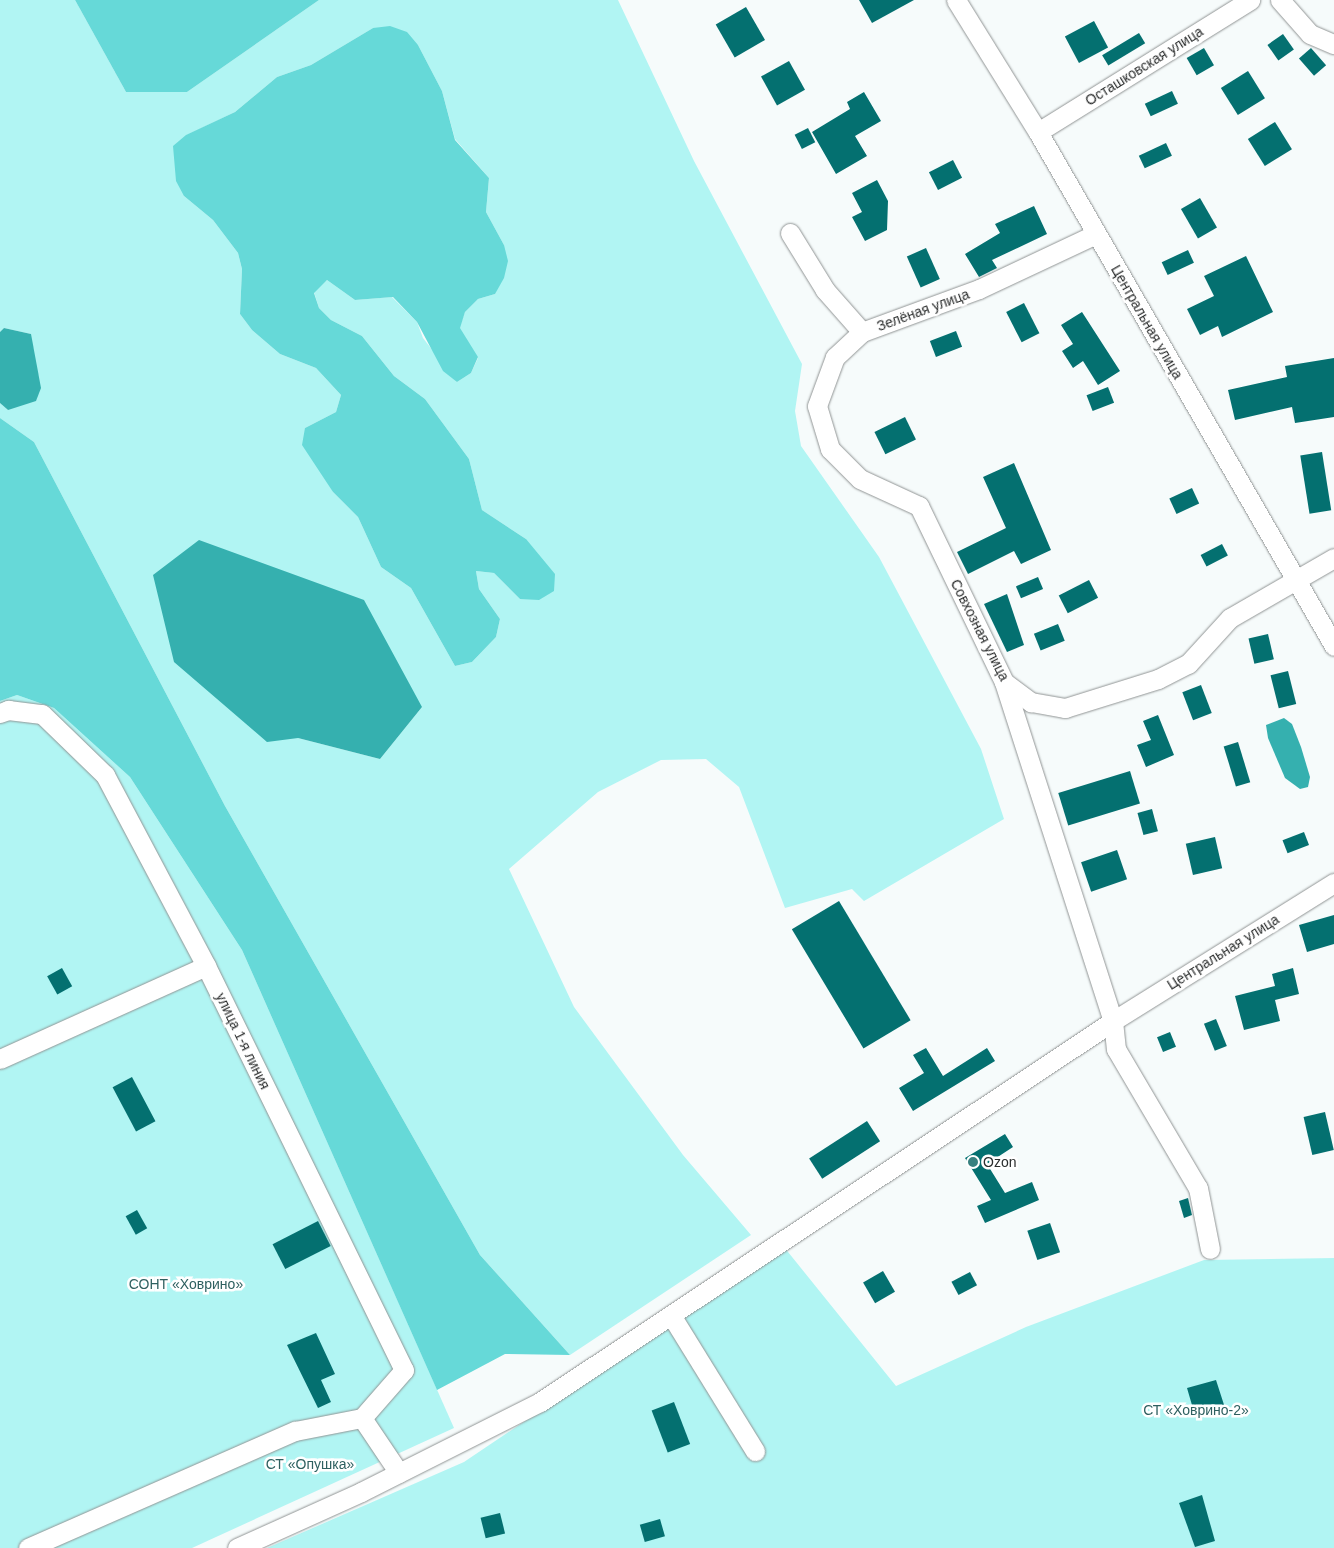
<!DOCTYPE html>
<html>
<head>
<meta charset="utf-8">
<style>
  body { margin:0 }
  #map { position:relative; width:1334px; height:1548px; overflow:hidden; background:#f6fbfb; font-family:Arial,sans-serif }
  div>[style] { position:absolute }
  .green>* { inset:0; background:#b1f5f3 }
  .forest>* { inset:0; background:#66d9d8 }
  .water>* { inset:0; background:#35b0af }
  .building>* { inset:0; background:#047070; transform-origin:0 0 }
  .roads { filter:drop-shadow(0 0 1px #909494) drop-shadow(0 0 1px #909494) }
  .minor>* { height:19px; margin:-9.5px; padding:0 9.5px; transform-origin:9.5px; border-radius:9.5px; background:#fff }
  .dots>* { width:14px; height:14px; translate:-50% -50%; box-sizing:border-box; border:2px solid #fff; border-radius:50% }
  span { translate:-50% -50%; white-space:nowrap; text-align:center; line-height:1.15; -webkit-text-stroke:5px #fff; paint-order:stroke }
  .street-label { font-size:14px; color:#2b2d2d }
  .poi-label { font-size:14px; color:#2b2d2d }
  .left { translate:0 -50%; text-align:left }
  .park-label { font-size:14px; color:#2e6060 }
</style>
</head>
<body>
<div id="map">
  <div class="green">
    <div style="clip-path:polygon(evenodd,0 0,75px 0,126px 92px,187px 92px,319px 0,618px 0,694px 161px,802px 364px,795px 411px,801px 446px,879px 557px,981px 749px,1004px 819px,864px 901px,852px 889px,785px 908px,739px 787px,706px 759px,661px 760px,598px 792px,509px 869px,574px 1007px,683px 1155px,751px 1235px,570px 1355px,480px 1255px,225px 806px,34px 442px,0 418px,0 403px,8px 410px,31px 334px,4px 328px,0 332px,0 0,373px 28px,418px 45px,442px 91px,455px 139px,489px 178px,486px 212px,504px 245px,495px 294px,478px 299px,465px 312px,459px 328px,478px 358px,471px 373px,457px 382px,423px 338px,417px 322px,392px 297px,355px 300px,327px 280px,314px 292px,319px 308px,331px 320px,362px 336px,394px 376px,425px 399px,469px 459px,482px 510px,526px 539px,520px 599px,494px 573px,476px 571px,479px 589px,500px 619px,496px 637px,472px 662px,455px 666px,411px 588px,381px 567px,358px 517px,333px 492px,305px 428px,336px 412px,341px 395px,316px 368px,280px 354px,252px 330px,240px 314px,242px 269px,238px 253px,213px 220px,184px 196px,187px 135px,235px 112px,277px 77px,311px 65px,373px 28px,0 0,422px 707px,380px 759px,298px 738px,422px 707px)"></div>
    <div style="clip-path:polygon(17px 695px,54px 708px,130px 777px,242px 950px,454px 1428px,192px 1548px,0 1548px,0 701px)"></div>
    <div style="clip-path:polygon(784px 1247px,896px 1386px,1026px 1327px,1204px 1260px,1334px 1258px,1334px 1548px,267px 1548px,464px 1462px)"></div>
  </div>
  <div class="forest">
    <div style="clip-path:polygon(75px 0,319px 0,187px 92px,126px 92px)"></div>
    <div style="clip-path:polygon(390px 26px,407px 32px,418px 45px,442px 91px,455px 140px,489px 178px,486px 212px,504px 245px,508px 261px,504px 278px,495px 294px,478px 299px,465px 312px,460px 328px,478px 357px,471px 373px,457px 382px,443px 371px,417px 322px,393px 297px,355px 300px,327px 280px,314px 293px,319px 308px,331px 320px,362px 336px,394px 376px,425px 399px,469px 459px,482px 510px,526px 539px,555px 574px,554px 591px,539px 600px,520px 599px,494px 573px,476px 571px,479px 589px,500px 619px,496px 637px,472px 662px,455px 666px,411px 588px,381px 567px,358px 517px,333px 492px,302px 445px,305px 428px,336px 412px,341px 395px,316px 368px,280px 354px,252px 330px,240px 314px,242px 269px,238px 253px,213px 220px,184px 196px,176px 181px,173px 146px,186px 135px,235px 112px,277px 77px,311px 65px,373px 28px)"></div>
    <div style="clip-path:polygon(0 418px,34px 442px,225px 806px,480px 1255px,570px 1355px,505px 1354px,437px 1390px,242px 950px,130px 777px,54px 708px,17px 695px,0 701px)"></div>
  </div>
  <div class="water">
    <div style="clip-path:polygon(4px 328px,31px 334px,41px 388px,36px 401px,8px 410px,0 403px,0 332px)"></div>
    <div style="clip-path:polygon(199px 540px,364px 600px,422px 707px,380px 759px,298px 738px,267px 742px,174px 662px,153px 575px)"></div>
    <div style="clip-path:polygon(1284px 718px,1292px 724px,1301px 747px,1310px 777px,1308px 787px,1300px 789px,1285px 778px,1268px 738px,1266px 725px)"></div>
  </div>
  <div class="building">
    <div style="clip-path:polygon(859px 0,914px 0,872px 23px)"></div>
    <div style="left:746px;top:7px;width:38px;height:35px;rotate:60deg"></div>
    <div style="left:1094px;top:21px;width:30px;height:33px;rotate:62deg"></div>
    <div style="left:1139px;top:33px;width:12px;height:43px;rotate:59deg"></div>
    <div style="left:1283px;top:34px;width:19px;height:19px;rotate:55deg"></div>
    <div style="left:1204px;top:48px;width:20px;height:20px;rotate:60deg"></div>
    <div style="left:1311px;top:48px;width:23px;height:16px;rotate:49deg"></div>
    <div style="left:789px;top:61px;width:33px;height:32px;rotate:61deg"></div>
    <div style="left:1248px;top:71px;width:32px;height:32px;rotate:58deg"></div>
    <div style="left:1172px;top:91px;width:14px;height:30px;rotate:65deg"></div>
    <div style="clip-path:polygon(864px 92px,881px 121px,855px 136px,867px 156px,836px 174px,812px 132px,850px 109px,847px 102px)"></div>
    <div style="left:1275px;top:122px;width:32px;height:32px;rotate:58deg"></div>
    <div style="left:808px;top:128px;width:16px;height:15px;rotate:63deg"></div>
    <div style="left:1166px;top:143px;width:14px;height:30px;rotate:65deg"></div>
    <div style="left:953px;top:160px;width:20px;height:27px;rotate:63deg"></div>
    <div style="clip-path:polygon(877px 180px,888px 201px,887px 230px,865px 241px,852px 217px,862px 212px,852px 193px)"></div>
    <div style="left:1200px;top:198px;width:34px;height:22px;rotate:60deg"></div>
    <div style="clip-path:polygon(1034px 206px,1047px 234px,992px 260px,997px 268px,979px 277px,965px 254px,1000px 233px,995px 224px)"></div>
    <div style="left:926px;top:248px;width:34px;height:21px;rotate:66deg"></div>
    <div style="left:1188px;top:250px;width:14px;height:29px;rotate:65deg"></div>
    <div style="clip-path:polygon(1246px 256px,1273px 312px,1222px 337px,1218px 326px,1200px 335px,1187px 309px,1214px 296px,1204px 276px)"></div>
    <div style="left:1024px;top:303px;width:34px;height:20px;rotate:63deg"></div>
    <div style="clip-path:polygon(1082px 312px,1120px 371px,1098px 385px,1083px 361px,1073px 368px,1062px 351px,1073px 344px,1061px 325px)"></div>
    <div style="left:956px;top:331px;width:17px;height:28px;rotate:69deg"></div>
    <div style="clip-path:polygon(1334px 358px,1334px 417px,1295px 423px,1292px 407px,1235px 420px,1228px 390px,1287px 377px,1285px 366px)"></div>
    <div style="left:1108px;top:387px;width:17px;height:23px;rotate:69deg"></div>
    <div style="left:905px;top:417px;width:25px;height:34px;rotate:64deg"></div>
    <div style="left:1322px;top:452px;width:59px;height:22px;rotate:81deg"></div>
    <div style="clip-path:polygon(1014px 463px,1051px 550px,1021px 564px,1014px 551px,968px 574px,957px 552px,1006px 528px,983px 477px)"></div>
    <div style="left:1192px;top:488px;width:17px;height:25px;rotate:65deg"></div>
    <div style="left:1222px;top:544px;width:13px;height:24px;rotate:63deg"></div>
    <div style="left:1038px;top:577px;width:13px;height:24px;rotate:67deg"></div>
    <div style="left:1089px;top:580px;width:20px;height:34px;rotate:63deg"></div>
    <div style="clip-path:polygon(1007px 594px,1024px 645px,1007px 652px,984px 604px)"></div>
    <div style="left:1058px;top:624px;width:18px;height:26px;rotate:68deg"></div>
    <div style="left:1268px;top:634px;width:26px;height:20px;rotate:77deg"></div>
    <div style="left:1288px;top:671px;width:34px;height:18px;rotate:76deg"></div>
    <div style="left:1201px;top:685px;width:30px;height:20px;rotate:69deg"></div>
    <div style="clip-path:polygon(1158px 715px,1174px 755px,1146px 767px,1137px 745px,1151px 740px,1143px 721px)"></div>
    <div style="left:1238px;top:742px;width:42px;height:15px;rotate:73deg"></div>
    <div style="left:1130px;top:771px;width:34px;height:75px;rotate:73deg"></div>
    <div style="left:1152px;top:809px;width:23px;height:15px;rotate:75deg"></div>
    <div style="left:1304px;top:832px;width:14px;height:23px;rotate:69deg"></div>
    <div style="left:1215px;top:837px;width:32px;height:30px;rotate:77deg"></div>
    <div style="left:1117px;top:850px;width:31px;height:38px;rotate:71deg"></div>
    <div style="left:839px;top:901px;width:139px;height:55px;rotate:59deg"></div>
    <div style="clip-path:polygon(1334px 915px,1334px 944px,1307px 952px,1299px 925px)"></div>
    <div style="left:62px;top:968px;width:21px;height:17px;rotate:61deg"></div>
    <div style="clip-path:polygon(1293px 968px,1299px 994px,1275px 1000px,1280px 1021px,1244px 1030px,1235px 996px,1275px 986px,1272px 974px)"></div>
    <div style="left:1216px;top:1019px;width:29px;height:13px;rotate:68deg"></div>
    <div style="left:1170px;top:1032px;width:16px;height:14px;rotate:68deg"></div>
    <div style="clip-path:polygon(926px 1048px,943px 1076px,987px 1048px,995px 1061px,913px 1111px,899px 1088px,924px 1073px,913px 1055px)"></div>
    <div style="left:132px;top:1077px;width:50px;height:22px;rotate:62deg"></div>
    <div style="left:1325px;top:1112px;width:39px;height:22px;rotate:77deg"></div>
    <div style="left:867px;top:1121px;width:24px;height:69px;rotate:57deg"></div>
    <div style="clip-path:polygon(1005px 1134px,1013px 1147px,987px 1164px,1005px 1193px,1032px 1182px,1039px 1200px,985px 1223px,977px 1206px,991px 1200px,965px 1158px)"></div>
    <div style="clip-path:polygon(1188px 1198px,1192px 1215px,1184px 1218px,1179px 1201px)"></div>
    <div style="left:137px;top:1210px;width:21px;height:13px;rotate:61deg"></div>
    <div style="left:318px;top:1221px;width:28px;height:51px;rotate:63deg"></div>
    <div style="left:1050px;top:1223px;width:31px;height:24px;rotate:71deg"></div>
    <div style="left:883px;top:1271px;width:24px;height:23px;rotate:60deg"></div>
    <div style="left:970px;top:1272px;width:15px;height:21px;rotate:62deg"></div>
    <div style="clip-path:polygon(316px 1333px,335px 1374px,321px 1380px,331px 1402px,318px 1408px,287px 1345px)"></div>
    <div style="clip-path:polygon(1216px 1380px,1226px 1411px,1213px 1415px,1211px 1407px,1194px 1412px,1187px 1388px)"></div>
    <div style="left:674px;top:1402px;width:45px;height:24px;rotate:69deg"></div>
    <div style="clip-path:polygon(1202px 1495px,1215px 1541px,1195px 1547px,1179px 1503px)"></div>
    <div style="left:500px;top:1513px;width:21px;height:20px;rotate:76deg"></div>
    <div style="left:660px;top:1519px;width:18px;height:21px;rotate:74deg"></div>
  </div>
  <div class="roads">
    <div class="minor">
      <div style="left:956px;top:0;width:155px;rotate:58.2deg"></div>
      <div style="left:1038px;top:132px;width:593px;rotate:60.06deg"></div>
      <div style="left:1280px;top:0;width:45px;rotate:48.6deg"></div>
      <div style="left:1310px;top:34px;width:26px;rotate:23deg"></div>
      <div style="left:1038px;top:132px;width:250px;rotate:-31.9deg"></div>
      <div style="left:790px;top:233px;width:67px;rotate:58.4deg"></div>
      <div style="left:825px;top:290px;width:56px;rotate:48.6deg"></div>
      <div style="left:862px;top:332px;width:125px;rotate:-20.2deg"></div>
      <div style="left:979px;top:289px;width:129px;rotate:-25.2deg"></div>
      <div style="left:862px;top:332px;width:37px;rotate:137deg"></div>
      <div style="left:835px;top:357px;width:52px;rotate:110.2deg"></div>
      <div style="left:817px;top:406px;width:45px;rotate:73.2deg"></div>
      <div style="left:830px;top:449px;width:42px;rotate:45deg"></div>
      <div style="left:860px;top:479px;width:65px;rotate:24.6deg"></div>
      <div style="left:919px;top:506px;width:195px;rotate:64.2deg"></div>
      <div style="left:1004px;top:682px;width:34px;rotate:37deg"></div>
      <div style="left:1031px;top:702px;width:35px;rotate:10deg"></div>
      <div style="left:1065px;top:708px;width:97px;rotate:-17.3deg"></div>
      <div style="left:1158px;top:679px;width:34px;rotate:-27deg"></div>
      <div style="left:1188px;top:664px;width:62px;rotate:-47.6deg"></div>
      <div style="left:1230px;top:618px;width:120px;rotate:-30deg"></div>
      <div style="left:1004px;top:682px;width:356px;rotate:72.2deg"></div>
      <div style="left:1113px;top:1021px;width:28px;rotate:84deg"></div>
      <div style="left:1116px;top:1049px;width:161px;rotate:59.5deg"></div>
      <div style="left:1198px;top:1188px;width:62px;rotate:78.9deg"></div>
      <div style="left:0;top:713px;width:9px;rotate:-21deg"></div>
      <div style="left:8px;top:710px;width:34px;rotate:7deg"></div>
      <div style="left:42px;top:714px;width:88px;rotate:44.1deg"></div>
      <div style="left:105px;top:775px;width:216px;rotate:62.1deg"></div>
      <div style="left:206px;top:966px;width:450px;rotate:63.9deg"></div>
      <div style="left:404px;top:1370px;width:64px;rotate:131.2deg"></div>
      <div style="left:0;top:1059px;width:226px;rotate:-24.3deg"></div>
      <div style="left:671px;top:1315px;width:160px;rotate:58.3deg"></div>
      <div style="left:362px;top:1418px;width:66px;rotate:56.1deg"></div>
      <div style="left:28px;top:1548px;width:292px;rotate:-23.7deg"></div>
      <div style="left:295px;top:1431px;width:68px;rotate:-11deg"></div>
      <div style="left:237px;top:1548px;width:136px;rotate:-24.3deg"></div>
      <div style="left:361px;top:1492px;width:200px;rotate:-26.7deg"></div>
      <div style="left:540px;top:1402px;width:688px;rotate:-33.62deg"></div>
      <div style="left:1113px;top:1021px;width:261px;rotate:-32deg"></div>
    </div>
  </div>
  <div class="dots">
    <div style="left:973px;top:1162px;background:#37807f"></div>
  </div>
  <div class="street-label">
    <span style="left:1144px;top:66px;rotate:-32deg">Осташковская улица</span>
    <span style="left:923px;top:310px;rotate:-20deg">Зелёная улица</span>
    <span style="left:1147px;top:322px;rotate:60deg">Центральная улица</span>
    <span style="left:980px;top:630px;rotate:63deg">Совхозная улица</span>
    <span style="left:1223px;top:952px;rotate:-32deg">Центральная улица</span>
    <span style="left:243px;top:1041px;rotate:64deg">улица 1-я линия</span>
  </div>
  <div class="poi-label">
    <span class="left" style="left:983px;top:1162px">Ozon</span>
  </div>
  <div class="park-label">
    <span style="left:186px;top:1284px">СОНТ «Ховрино»</span>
    <span style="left:1196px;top:1410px">СТ «Ховрино-2»</span>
    <span style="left:310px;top:1464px">СТ «Опушка»</span>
  </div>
</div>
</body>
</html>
